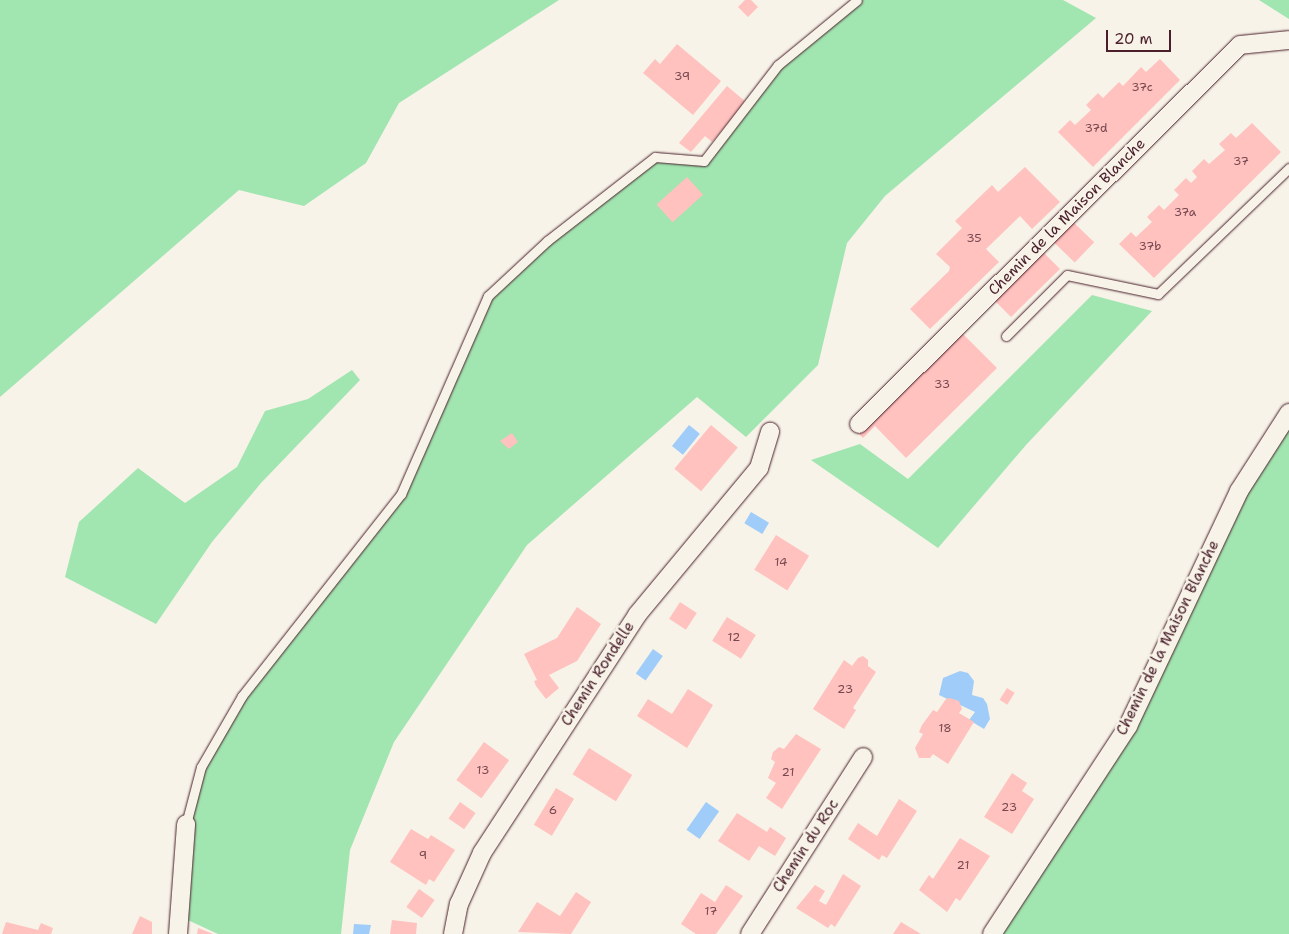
<!DOCTYPE html>
<html>
<head>
<meta charset="utf-8">
<style>
  body { margin:0 }
  #map { position:relative; width:1289px; height:934px; overflow:hidden; background:#f7f3e8; font-family:"Shantell Sans",sans-serif }
  div>[style] { position:absolute }
  .green>* { inset:0; background:#a1e5b0 }
  .water>* { inset:0; background:#9fccf9; transform-origin:0 0 }
  .building>* { inset:0; background:#ffc2be; transform-origin:0 0 }
  .roads { filter:drop-shadow(0 0 1px #4a1f2b) drop-shadow(0 0 1px #4a1f2b) }
  .lane>* { height:9px; margin:-4.5px; padding:0 4.5px; transform-origin:4.5px; border-radius:4.5px; background:#f7f3e8 }
  .street>* { height:18px; margin:-9px; padding:0 9px; transform-origin:9px; border-radius:9px; background:#f7f3e8 }
  span { translate:-50% -50%; white-space:nowrap; text-align:center; line-height:1.15; -webkit-text-stroke:5px #f7f3e8; paint-order:stroke }
  .number-label { font-size:12px; color:#774850 }
  .number-label span { -webkit-text-stroke-width:0 }
  .street-label { font-size:15px; color:#4a1f2b }
  .scale { position:absolute; left:1106px; top:30px; width:65px; height:22px; box-sizing:border-box; border:2px solid #4a1f2b; border-top:0; padding-left:6px; font-size:15px; line-height:18px; white-space:nowrap; color:#4a1f2b; -webkit-text-stroke:4px #f7f3e8; paint-order:stroke }
</style>
</head>
<body>
<div id="map">
  <div class="green">
    <div style="clip-path:polygon(0 0,559px 0,399px 103px,366px 163px,304px 206px,239px 190px,0 397px)"></div>
    <div style="clip-path:polygon(857px 0,1063px 0,1096px 18px,885px 196px,847px 243px,818px 365px,746px 437px,697px 397px,527px 545px,394px 742px,350px 850px,341px 934px,218px 934px,179px 916px,186px 824px,201px 767px,243px 696px,401px 494px,488px 296px,547px 241px,655px 157px,705px 161px,778px 65px)"></div>
    <div style="clip-path:polygon(1259px 0,1289px 0,1289px 19px)"></div>
    <div style="clip-path:polygon(1092px 295px,1152px 311px,1026px 445px,938px 548px,811px 460px,860px 444px,908px 479px)"></div>
    <div style="clip-path:polygon(352px 370px,360px 380px,261px 483px,212px 542px,156px 624px,65px 577px,79px 522px,138px 468px,185px 503px,237px 467px,265px 411px,308px 399px)"></div>
    <div style="clip-path:polygon(1289px 413px,1289px 934px,992px 934px,1128px 726px,1239px 491px)"></div>
  </div>
  <div class="water">
    <div style="left:689px;top:425px;width:14px;height:27px;rotate:39deg"></div>
    <div style="left:751px;top:512px;width:21px;height:13px;rotate:31deg"></div>
    <div style="left:653px;top:649px;width:12px;height:30px;rotate:35deg"></div>
    <div style="clip-path:polygon(960px 671px,968px 673px,974px 681px,972px 695px,983px 698px,987px 704px,990px 719px,984px 729px,969px 720px,975px 712px,939px 695px,943px 678px)"></div>
    <div style="left:706px;top:802px;width:16px;height:34px;rotate:35deg"></div>
    <div style="clip-path:polygon(354px 924px,371px 925px,369px 934px,353px 934px)"></div>
  </div>
  <div class="building">
    <div style="clip-path:polygon(745px 0,751px 0,758px 7px,748px 17px,738px 7px)"></div>
    <div style="clip-path:polygon(677px 44px,721px 81px,693px 115px,643px 73px,655px 59px,660px 64px)"></div>
    <div style="clip-path:polygon(1160px 59px,1180px 80px,1093px 167px,1058px 132px,1070px 120px,1075px 125px,1091px 110px,1086px 105px,1098px 93px,1103px 98px,1119px 82px,1123px 86px,1141px 67px,1146px 72px)"></div>
    <div style="clip-path:polygon(727px 86px,746px 102px,712px 142px,705px 136px,691px 152px,679px 143px)"></div>
    <div style="clip-path:polygon(1252px 123px,1281px 152px,1154px 278px,1119px 244px,1131px 232px,1136px 237px,1152px 222px,1147px 217px,1159px 205px,1164px 210px,1179px 195px,1174px 190px,1186px 178px,1191px 183px,1197px 177px,1192px 171px,1204px 159px,1209px 164px,1225px 150px,1219px 144px,1231px 133px,1236px 138px)"></div>
    <div style="clip-path:polygon(1025px 167px,1060px 202px,1032px 229px,1020px 216px,986px 249px,999px 262px,930px 329px,910px 309px,949px 271px,950px 267px,936px 254px,962px 228px,955px 221px,992px 185px,998px 192px)"></div>
    <div style="left:687px;top:177px;width:24px;height:41px;rotate:48deg"></div>
    <div style="left:1069px;top:218px;width:35px;height:28px;rotate:44deg"></div>
    <div style="clip-path:polygon(1042px 251px,1060px 269px,1011px 317px,990px 296px)"></div>
    <div style="clip-path:polygon(959px 330px,997px 368px,906px 458px,875px 426px,863px 438px,856px 431px)"></div>
    <div style="left:711px;top:425px;width:35px;height:57px;rotate:40deg"></div>
    <div style="clip-path:polygon(512px 433px,518px 442px,509px 449px,500px 441px)"></div>
    <div style="left:776px;top:535px;width:39px;height:41px;rotate:32deg"></div>
    <div style="left:680px;top:602px;width:20px;height:20px;rotate:33deg"></div>
    <div style="clip-path:polygon(577px 607px,601px 624px,577px 661px,549px 675px,559px 688px,546px 699px,536px 686px,534px 681px,537px 680px,524px 654px,557px 638px)"></div>
    <div style="left:727px;top:617px;width:34px;height:28px;rotate:32deg"></div>
    <div style="clip-path:polygon(863px 656px,868px 660px,868px 666px,876px 672px,853px 708px,856px 710px,844px 729px,813px 709px,844px 660px,852px 666px,858px 658px)"></div>
    <div style="left:1007px;top:688px;width:9px;height:14px;rotate:32deg"></div>
    <div style="clip-path:polygon(688px 689px,713px 705px,687px 748px,637px 716px,648px 699px,672px 714px)"></div>
    <div style="clip-path:polygon(950px 698px,959px 701px,962px 709px,959px 713px,974px 722px,948px 764px,933px 754px,930px 758px,919px 758px,915px 748px,923px 734px,919px 732px,922px 725px,933px 710px,937px 712px,946px 699px)"></div>
    <div style="clip-path:polygon(796px 734px,821px 749px,782px 809px,766px 798px,776px 783px,768px 778px,775px 762px,771px 759px,773px 752px,779px 747px,784px 749px)"></div>
    <div style="left:484px;top:742px;width:31px;height:47px;rotate:36deg"></div>
    <div style="left:589px;top:748px;width:51px;height:31px;rotate:32deg"></div>
    <div style="clip-path:polygon(1012px 773px,1027px 783px,1022px 791px,1034px 799px,1012px 834px,984px 817px)"></div>
    <div style="left:556px;top:788px;width:21px;height:43px;rotate:31deg"></div>
    <div style="clip-path:polygon(899px 799px,917px 811px,887px 858px,882px 855px,879px 860px,848px 839px,858px 823px,877px 836px)"></div>
    <div style="left:460px;top:802px;width:19px;height:20px;rotate:35deg"></div>
    <div style="clip-path:polygon(737px 813px,767px 832px,770px 827px,786px 838px,775px 856px,759px 846px,749px 861px,718px 841px)"></div>
    <div style="clip-path:polygon(411px 829px,428px 839px,431px 835px,455px 850px,434px 882px,429px 879px,426px 885px,390px 862px)"></div>
    <div style="clip-path:polygon(960px 838px,990px 856px,960px 901px,956px 898px,947px 912px,919px 890px,929px 875px,933px 879px)"></div>
    <div style="clip-path:polygon(843px 874px,861px 886px,835px 927px,831px 924px,828px 928px,796px 908px,815px 885px,825px 891px,819px 901px,826px 905px)"></div>
    <div style="clip-path:polygon(726px 885px,743px 896px,716px 934px,696px 934px,681px 924px,701px 893px,715px 902px)"></div>
    <div style="left:419px;top:889px;width:19px;height:22px;rotate:35deg"></div>
    <div style="clip-path:polygon(576px 892px,591px 902px,571px 934px,518px 932px,537px 902px,560px 916px)"></div>
    <div style="clip-path:polygon(140px 916px,152px 922px,152px 934px,132px 934px)"></div>
    <div style="clip-path:polygon(392px 920px,417px 923px,416px 934px,390px 934px)"></div>
    <div style="clip-path:polygon(6px 922px,38px 930px,41px 923px,53px 928px,51px 934px,2px 934px)"></div>
    <div style="clip-path:polygon(901px 922px,921px 934px,893px 934px)"></div>
    <div style="clip-path:polygon(198px 928px,213px 934px,197px 934px)"></div>
  </div>
  <div class="roads">
    <div class="lane">
      <div style="left:1006px;top:336px;width:86px;rotate:-45deg"></div>
      <div style="left:1067px;top:275px;width:93px;rotate:11.8deg"></div>
      <div style="left:1158px;top:294px;width:182px;rotate:-43.9deg"></div>
      <div style="left:186px;top:824px;width:59px;rotate:-75.3deg"></div>
      <div style="left:201px;top:767px;width:82px;rotate:-60deg"></div>
      <div style="left:242px;top:696px;width:257px;rotate:-51.8deg"></div>
      <div style="left:401px;top:494px;width:216px;rotate:-66.3deg"></div>
      <div style="left:488px;top:296px;width:81px;rotate:-43deg"></div>
      <div style="left:547px;top:241px;width:137px;rotate:-37.9deg"></div>
      <div style="left:655px;top:157px;width:49px;rotate:4.7deg"></div>
      <div style="left:704px;top:161px;width:121px;rotate:-52.4deg"></div>
      <div style="left:778px;top:65px;width:102px;rotate:-39.4deg"></div>
    </div>
    <div class="street">
      <div style="left:859px;top:424px;width:537px;rotate:-44.85deg"></div>
      <div style="left:1240px;top:45px;width:49px;rotate:-5.8deg"></div>
      <div style="left:178px;top:934px;width:110px;rotate:-85.8deg"></div>
      <div style="left:453px;top:934px;width:31px;rotate:-79deg"></div>
      <div style="left:459px;top:904px;width:56px;rotate:-65.7deg"></div>
      <div style="left:482px;top:853px;width:284px;rotate:-56.9deg"></div>
      <div style="left:637px;top:615px;width:191px;rotate:-50.3deg"></div>
      <div style="left:759px;top:468px;width:38px;rotate:-73deg"></div>
      <div style="left:750px;top:934px;width:210px;rotate:-57.4deg"></div>
      <div style="left:992px;top:934px;width:249px;rotate:-56.8deg"></div>
      <div style="left:1128px;top:726px;width:260px;rotate:-64.7deg"></div>
      <div style="left:1239px;top:491px;width:93px;rotate:-57.3deg"></div>
    </div>
  </div>
  <div class="number-label">
    <span style="left:682px;top:77px">39</span>
    <span style="left:1142px;top:88px">37c</span>
    <span style="left:1096px;top:129px">37d</span>
    <span style="left:1241px;top:162px">37</span>
    <span style="left:1185px;top:213px">37a</span>
    <span style="left:974px;top:239px">35</span>
    <span style="left:1150px;top:247px">37b</span>
    <span style="left:942px;top:385px">33</span>
    <span style="left:781px;top:563px">14</span>
    <span style="left:734px;top:638px">12</span>
    <span style="left:845px;top:690px">23</span>
    <span style="left:945px;top:729px">18</span>
    <span style="left:483px;top:771px">13</span>
    <span style="left:788px;top:773px">21</span>
    <span style="left:1009px;top:808px">23</span>
    <span style="left:553px;top:811px">6</span>
    <span style="left:423px;top:856px">9</span>
    <span style="left:963px;top:866px">21</span>
    <span style="left:711px;top:912px">17</span>
  </div>
  <div class="street-label">
    <span style="left:1067px;top:217px;rotate:-45deg">Chemin de la Maison Blanche</span>
    <span style="left:1168px;top:638px;rotate:-64deg">Chemin de la Maison Blanche</span>
    <span style="left:598px;top:674px;rotate:-57deg">Chemin Rondelle</span>
    <span style="left:806px;top:846px;rotate:-57deg">Chemin du Roc</span>
  </div>
  <div class="scale">20 m</div>
</div>
</body>
</html>
